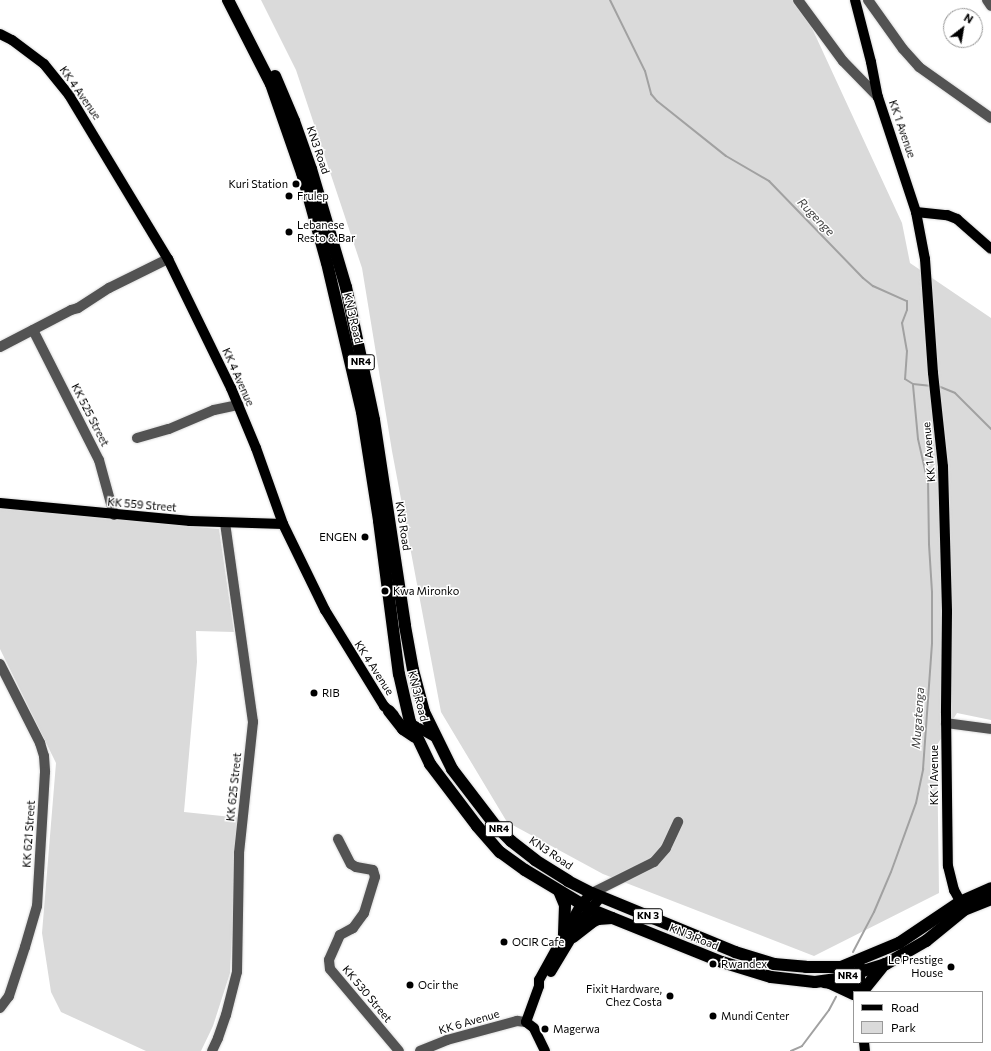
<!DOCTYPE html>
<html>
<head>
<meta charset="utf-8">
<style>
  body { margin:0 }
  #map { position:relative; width:991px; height:1051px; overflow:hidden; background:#fff; font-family:Commissioner,sans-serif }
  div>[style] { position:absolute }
  .green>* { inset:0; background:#dadada }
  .stream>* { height:2px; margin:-1px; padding:0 1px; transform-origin:1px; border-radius:1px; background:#a1a1a1 }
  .roads { filter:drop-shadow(0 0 1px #dbdbdb) drop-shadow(0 0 1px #dbdbdb) }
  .minor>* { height:10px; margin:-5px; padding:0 5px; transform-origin:5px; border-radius:5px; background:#535353 }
  .major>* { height:10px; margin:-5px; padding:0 5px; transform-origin:5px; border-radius:5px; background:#000 }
  .highway>* { height:12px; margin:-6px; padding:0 6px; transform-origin:6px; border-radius:6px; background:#000 }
  .dots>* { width:11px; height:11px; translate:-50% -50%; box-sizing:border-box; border:2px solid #fff; border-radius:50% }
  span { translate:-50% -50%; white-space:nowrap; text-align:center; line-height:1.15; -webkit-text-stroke:3px #fff; paint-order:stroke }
  .shield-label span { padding:1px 3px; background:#fff; border:1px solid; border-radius:3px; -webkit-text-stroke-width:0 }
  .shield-label { font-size:10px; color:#000; font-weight:700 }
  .street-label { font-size:11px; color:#000 }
  .poi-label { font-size:11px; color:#000 }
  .right { translate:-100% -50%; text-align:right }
  .left { translate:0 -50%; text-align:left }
  .water-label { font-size:12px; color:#424242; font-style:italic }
  .legend { position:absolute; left:853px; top:991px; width:130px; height:52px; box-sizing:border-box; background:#fff; border:1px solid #999; margin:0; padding:5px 7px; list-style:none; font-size:12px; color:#000 }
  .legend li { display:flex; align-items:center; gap:8px; height:20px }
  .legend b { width:20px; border:1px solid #999 }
  .north { position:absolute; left:943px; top:8px; width:40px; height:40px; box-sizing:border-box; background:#fff; border:1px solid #999; border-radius:50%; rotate:31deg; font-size:11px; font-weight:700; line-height:16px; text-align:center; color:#000 }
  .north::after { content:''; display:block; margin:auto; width:14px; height:18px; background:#000; clip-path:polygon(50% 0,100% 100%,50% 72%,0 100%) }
</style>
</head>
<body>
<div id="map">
  <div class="green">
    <div style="clip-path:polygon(261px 0,799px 0,902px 223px,910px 263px,991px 318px,991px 720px,957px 713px,937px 745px,939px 893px,814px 956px,603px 874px,507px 822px,441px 712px,392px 451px,362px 268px,296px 70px)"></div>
    <div style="clip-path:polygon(0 508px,219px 529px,234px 632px,196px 631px,197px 662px,184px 812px,241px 818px,236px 858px,230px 973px,213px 1026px,201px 1051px,146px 1051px,61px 1012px,51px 992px,42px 933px,56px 763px,0 649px)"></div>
  </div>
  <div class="stream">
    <div style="left:610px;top:0;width:79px;rotate:63.8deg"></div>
    <div style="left:645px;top:71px;width:24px;rotate:75deg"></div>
    <div style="left:651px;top:94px;width:9px;rotate:49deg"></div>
    <div style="left:657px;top:101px;width:88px;rotate:38.6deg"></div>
    <div style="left:726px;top:156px;width:50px;rotate:30.2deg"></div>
    <div style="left:769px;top:181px;width:135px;rotate:45.9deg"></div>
    <div style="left:863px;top:278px;width:13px;rotate:39deg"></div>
    <div style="left:873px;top:286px;width:37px;rotate:24deg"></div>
    <div style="left:907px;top:301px;width:9px;rotate:90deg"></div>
    <div style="left:907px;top:310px;width:14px;rotate:111deg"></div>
    <div style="left:902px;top:323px;width:28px;rotate:80deg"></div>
    <div style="left:907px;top:351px;width:28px;rotate:94deg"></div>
    <div style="left:905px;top:379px;width:9px;rotate:32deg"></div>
    <div style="left:913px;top:384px;width:19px;rotate:6deg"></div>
    <div style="left:938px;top:386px;width:18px;rotate:22deg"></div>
    <div style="left:955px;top:393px;width:51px;rotate:45deg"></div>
    <div style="left:853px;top:952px;width:45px;rotate:-62.3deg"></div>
    <div style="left:874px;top:912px;width:43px;rotate:-67deg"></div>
    <div style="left:891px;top:872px;width:73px;rotate:-70.1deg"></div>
    <div style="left:916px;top:803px;width:35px;rotate:-78deg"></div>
    <div style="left:923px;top:769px;width:126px;rotate:-85.9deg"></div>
    <div style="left:932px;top:643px;width:51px;rotate:-90deg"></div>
    <div style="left:932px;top:592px;width:48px;rotate:-93.6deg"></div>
    <div style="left:929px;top:544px;width:61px;rotate:-90.9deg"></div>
    <div style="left:928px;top:483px;width:45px;rotate:-102.8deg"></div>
    <div style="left:918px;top:439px;width:54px;rotate:-95.3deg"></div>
    <div style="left:791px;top:1051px;width:12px;rotate:-24deg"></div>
    <div style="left:802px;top:1046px;width:45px;rotate:-53.1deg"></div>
    <div style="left:829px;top:1010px;width:15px;rotate:-62deg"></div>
  </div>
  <div class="roads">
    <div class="minor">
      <div style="left:798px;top:0;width:76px;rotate:53.6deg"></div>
      <div style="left:843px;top:61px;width:50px;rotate:45.8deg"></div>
      <div style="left:868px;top:0;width:60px;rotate:54.5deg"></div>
      <div style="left:903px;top:49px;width:24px;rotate:48deg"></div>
      <div style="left:919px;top:67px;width:88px;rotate:35.3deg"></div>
      <div style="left:987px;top:0;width:7px;rotate:56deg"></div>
      <div style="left:33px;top:330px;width:146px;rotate:63.1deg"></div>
      <div style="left:99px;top:460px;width:57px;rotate:74.7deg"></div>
      <div style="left:0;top:347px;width:80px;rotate:-27.5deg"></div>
      <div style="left:71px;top:310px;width:7px;rotate:-16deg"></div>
      <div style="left:78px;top:308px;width:37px;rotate:-33deg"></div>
      <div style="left:109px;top:288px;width:66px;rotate:-26.2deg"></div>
      <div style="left:137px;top:438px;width:33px;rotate:-16deg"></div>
      <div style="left:169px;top:429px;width:49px;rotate:-22.9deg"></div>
      <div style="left:214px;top:410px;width:25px;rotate:-12deg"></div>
      <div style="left:0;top:664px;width:89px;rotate:63.1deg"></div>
      <div style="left:40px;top:743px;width:14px;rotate:73deg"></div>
      <div style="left:44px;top:756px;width:16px;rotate:86deg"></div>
      <div style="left:45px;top:772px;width:134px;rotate:93.4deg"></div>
      <div style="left:37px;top:906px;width:43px;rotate:106.3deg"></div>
      <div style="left:25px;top:947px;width:52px;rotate:108.1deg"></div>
      <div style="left:9px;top:996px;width:15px;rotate:127deg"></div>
      <div style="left:946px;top:723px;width:45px;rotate:7.6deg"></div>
      <div style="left:338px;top:839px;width:28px;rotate:63deg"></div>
      <div style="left:351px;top:864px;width:6px;rotate:31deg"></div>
      <div style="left:356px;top:867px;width:17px;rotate:10deg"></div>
      <div style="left:373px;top:870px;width:7px;rotate:74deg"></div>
      <div style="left:375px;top:877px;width:38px;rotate:107deg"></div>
      <div style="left:364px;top:913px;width:19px;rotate:126deg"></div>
      <div style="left:353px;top:928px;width:15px;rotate:152deg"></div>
      <div style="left:340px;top:935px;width:27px;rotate:114deg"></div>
      <div style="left:329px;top:960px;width:9px;rotate:84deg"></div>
      <div style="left:330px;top:969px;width:107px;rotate:49.9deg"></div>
      <div style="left:592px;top:893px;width:69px;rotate:-26.6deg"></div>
      <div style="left:654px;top:862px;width:18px;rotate:-49deg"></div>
      <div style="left:666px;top:848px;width:29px;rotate:-65deg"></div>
      <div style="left:212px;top:1051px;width:14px;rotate:-65deg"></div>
      <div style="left:218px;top:1038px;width:24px;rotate:-71deg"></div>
      <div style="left:226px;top:1015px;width:44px;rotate:-75.7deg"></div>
      <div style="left:237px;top:972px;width:119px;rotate:-89deg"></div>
      <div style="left:239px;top:853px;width:132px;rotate:-83.9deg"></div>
      <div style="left:253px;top:722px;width:201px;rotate:-98deg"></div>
      <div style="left:420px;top:1051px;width:29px;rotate:-22deg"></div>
      <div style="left:447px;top:1040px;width:73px;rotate:-15.2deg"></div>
      <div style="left:517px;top:1021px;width:9px;rotate:6deg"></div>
    </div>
    <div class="major">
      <div style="left:855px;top:0;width:64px;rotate:75.5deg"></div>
      <div style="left:871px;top:62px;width:36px;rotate:79deg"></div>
      <div style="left:878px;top:97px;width:121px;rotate:71.7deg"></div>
      <div style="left:916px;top:212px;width:48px;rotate:79.2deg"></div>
      <div style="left:925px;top:259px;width:114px;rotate:86deg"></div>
      <div style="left:933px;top:373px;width:95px;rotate:83.9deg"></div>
      <div style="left:943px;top:467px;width:145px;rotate:88.4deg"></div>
      <div style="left:947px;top:612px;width:101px;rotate:90.6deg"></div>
      <div style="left:946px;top:713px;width:153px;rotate:89.3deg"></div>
      <div style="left:948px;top:866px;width:25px;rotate:76deg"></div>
      <div style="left:954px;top:890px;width:21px;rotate:61deg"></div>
      <div style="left:0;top:34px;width:13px;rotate:27deg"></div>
      <div style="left:12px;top:40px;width:40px;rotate:37deg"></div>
      <div style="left:44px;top:64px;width:40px;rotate:51deg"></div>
      <div style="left:69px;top:95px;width:192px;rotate:58.9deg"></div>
      <div style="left:168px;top:259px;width:144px;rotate:64deg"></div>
      <div style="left:231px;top:388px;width:65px;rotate:67.4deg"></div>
      <div style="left:256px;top:448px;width:81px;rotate:70.4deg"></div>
      <div style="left:283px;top:524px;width:96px;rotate:64deg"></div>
      <div style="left:325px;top:610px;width:113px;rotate:58.4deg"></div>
      <div style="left:384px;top:706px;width:13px;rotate:42deg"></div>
      <div style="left:916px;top:212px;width:31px;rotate:6deg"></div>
      <div style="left:947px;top:215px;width:11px;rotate:22deg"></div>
      <div style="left:957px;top:219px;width:45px;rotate:41.4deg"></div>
      <div style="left:0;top:503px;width:191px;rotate:5.4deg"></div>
      <div style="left:190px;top:521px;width:93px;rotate:1.8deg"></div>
      <div style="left:408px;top:722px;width:31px;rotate:29deg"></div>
      <div style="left:860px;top:966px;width:26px;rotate:90deg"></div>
      <div style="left:844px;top:970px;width:7px;rotate:56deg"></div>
      <div style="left:848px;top:976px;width:19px;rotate:72deg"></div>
      <div style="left:551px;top:972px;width:64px;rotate:-59deg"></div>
      <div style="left:584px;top:917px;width:26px;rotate:-50deg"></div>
      <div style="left:864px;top:1042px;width:9px;rotate:84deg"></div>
      <div style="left:545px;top:1051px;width:25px;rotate:-116deg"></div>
      <div style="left:534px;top:1028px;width:10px;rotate:-143deg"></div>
      <div style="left:526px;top:1022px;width:38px;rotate:-70deg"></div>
      <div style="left:539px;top:986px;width:6px;rotate:-90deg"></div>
      <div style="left:539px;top:980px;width:87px;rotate:-61.1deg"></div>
      <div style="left:581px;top:904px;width:16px;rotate:-45deg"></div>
    </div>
    <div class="highway">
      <div style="left:228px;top:0;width:94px;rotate:62.9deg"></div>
      <div style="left:271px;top:84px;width:94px;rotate:70.8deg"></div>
      <div style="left:302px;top:173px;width:93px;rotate:74.5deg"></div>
      <div style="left:327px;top:263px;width:153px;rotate:76.8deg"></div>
      <div style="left:362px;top:412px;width:110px;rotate:81.1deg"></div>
      <div style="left:379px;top:521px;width:154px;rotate:82.6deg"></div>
      <div style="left:399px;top:674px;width:49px;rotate:77.1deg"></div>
      <div style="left:410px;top:722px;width:47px;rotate:64.5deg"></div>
      <div style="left:430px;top:764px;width:78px;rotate:52.8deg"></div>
      <div style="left:477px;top:826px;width:35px;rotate:49deg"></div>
      <div style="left:500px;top:852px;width:31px;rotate:36deg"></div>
      <div style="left:525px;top:870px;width:76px;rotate:31deg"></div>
      <div style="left:590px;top:909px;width:142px;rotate:21.9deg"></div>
      <div style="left:722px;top:962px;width:51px;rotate:17deg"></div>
      <div style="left:771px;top:977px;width:44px;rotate:6.5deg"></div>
      <div style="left:815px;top:982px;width:22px;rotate:-8deg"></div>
      <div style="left:837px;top:979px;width:51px;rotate:-17deg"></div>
      <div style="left:886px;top:964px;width:46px;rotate:-29.9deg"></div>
      <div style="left:926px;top:941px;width:49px;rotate:-39.2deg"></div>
      <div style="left:964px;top:910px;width:29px;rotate:-22deg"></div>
      <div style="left:275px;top:76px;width:49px;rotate:67.1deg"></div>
      <div style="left:294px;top:121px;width:51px;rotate:70.5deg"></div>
      <div style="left:311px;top:169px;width:123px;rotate:73.5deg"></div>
      <div style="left:346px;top:287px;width:136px;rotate:78.1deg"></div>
      <div style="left:374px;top:420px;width:208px;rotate:81.4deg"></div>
      <div style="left:405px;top:626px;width:45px;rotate:79.7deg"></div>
      <div style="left:413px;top:670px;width:43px;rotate:75.3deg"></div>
      <div style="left:424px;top:712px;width:64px;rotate:63.8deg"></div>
      <div style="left:452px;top:769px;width:71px;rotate:52.5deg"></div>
      <div style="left:495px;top:825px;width:23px;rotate:45deg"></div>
      <div style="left:511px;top:841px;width:31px;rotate:38deg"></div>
      <div style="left:535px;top:860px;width:39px;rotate:32deg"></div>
      <div style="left:568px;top:881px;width:27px;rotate:27deg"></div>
      <div style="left:592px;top:893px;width:155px;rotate:22.4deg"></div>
      <div style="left:735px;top:952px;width:41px;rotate:17.1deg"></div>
      <div style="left:774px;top:964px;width:32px;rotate:5deg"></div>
      <div style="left:806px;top:967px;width:35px"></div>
      <div style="left:841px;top:967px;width:63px;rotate:-22.5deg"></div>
      <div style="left:899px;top:943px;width:73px;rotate:-33.9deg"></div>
      <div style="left:960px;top:902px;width:34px;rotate:-24deg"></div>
      <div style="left:389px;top:711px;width:23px;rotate:52deg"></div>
      <div style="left:403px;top:729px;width:14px;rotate:34deg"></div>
      <div style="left:559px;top:891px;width:15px;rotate:67deg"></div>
      <div style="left:565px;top:905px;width:30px;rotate:92deg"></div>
      <div style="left:573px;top:937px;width:24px;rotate:-38deg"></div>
      <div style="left:592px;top:922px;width:7px;rotate:-27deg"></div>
      <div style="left:598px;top:919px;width:14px;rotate:-4deg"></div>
      <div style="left:824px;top:982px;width:6px;rotate:9deg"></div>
      <div style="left:830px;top:983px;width:26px;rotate:25deg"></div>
      <div style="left:862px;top:992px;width:36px;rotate:-51deg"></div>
    </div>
  </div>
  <div class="dots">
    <div style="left:296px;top:184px;background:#000"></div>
    <div style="left:289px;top:196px;background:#000"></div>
    <div style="left:289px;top:232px;background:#000"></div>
    <div style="left:365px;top:537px;background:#000"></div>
    <div style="left:385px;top:591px;background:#000"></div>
    <div style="left:314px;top:693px;background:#000"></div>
    <div style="left:504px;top:942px;background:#000"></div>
    <div style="left:713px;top:964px;background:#000"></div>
    <div style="left:951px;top:967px;background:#000"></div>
    <div style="left:410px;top:985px;background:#000"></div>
    <div style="left:670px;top:996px;background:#000"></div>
    <div style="left:713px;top:1016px;background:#000"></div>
    <div style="left:545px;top:1029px;background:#000"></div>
  </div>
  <div class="shield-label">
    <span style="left:361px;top:362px">NR4</span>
    <span style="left:499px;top:829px">NR4</span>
    <span style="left:648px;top:916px">KN 3</span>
    <span style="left:848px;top:976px">NR4</span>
  </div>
  <div class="street-label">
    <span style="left:80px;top:93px;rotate:55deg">KK 4 Avenue</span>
    <span style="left:902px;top:129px;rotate:71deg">KK 1 Avenue</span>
    <span style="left:318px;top:150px;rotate:71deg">KN3 Road</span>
    <span style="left:353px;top:318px;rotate:77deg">KN 3 Road</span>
    <span style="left:238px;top:377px;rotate:66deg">KK 4 Avenue</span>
    <span style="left:90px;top:415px;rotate:63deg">KK 525 Street</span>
    <span style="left:929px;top:452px;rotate:-95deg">KK 1 Avenue</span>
    <span style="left:142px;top:505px;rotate:5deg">KK 559 Street</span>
    <span style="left:403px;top:526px;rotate:81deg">KN3 Road</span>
    <span style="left:374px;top:668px;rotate:57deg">KK 4 Avenue</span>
    <span style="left:418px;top:696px;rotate:76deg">KN 3 Road</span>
    <span style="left:934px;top:775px;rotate:-90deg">KK 1 Avenue</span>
    <span style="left:234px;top:787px;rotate:-84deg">KK 625 Street</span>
    <span style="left:29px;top:834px;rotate:-86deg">KK 621 Street</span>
    <span style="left:551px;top:853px;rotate:34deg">KN3 Road</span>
    <span style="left:694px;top:937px;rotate:22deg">KN 3 Road</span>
    <span style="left:367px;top:994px;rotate:50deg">KK 530 Street</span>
    <span style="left:469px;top:1022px;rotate:-16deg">KK 6 Avenue</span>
  </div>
  <div class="poi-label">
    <span class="right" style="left:288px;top:184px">Kuri Station</span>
    <span class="left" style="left:297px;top:196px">Frulep</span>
    <span class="left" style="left:297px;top:232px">Lebanese<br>Resto &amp; Bar</span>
    <span class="right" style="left:357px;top:537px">ENGEN</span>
    <span class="left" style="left:393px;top:591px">Kwa Mironko</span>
    <span class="left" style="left:322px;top:693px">RIB</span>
    <span class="left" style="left:512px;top:942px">OCIR Cafe</span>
    <span class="right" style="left:943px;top:967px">Le Prestige<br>House</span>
    <span class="left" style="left:721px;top:964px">Rwandex</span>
    <span class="left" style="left:418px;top:985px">Ocir the</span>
    <span class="right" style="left:662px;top:996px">Fixit Hardware,<br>Chez Costa</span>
    <span class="left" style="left:721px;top:1016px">Mundi Center</span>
    <span class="left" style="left:553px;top:1029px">Magerwa</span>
  </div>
  <div class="water-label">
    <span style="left:816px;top:217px;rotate:46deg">Rugenge</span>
    <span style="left:918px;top:718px;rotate:-86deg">Mugatenga</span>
  </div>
  <ul class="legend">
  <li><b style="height:5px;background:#000"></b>Road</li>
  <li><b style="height:11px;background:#dadada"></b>Park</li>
  </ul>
  <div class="north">N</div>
</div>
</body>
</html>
